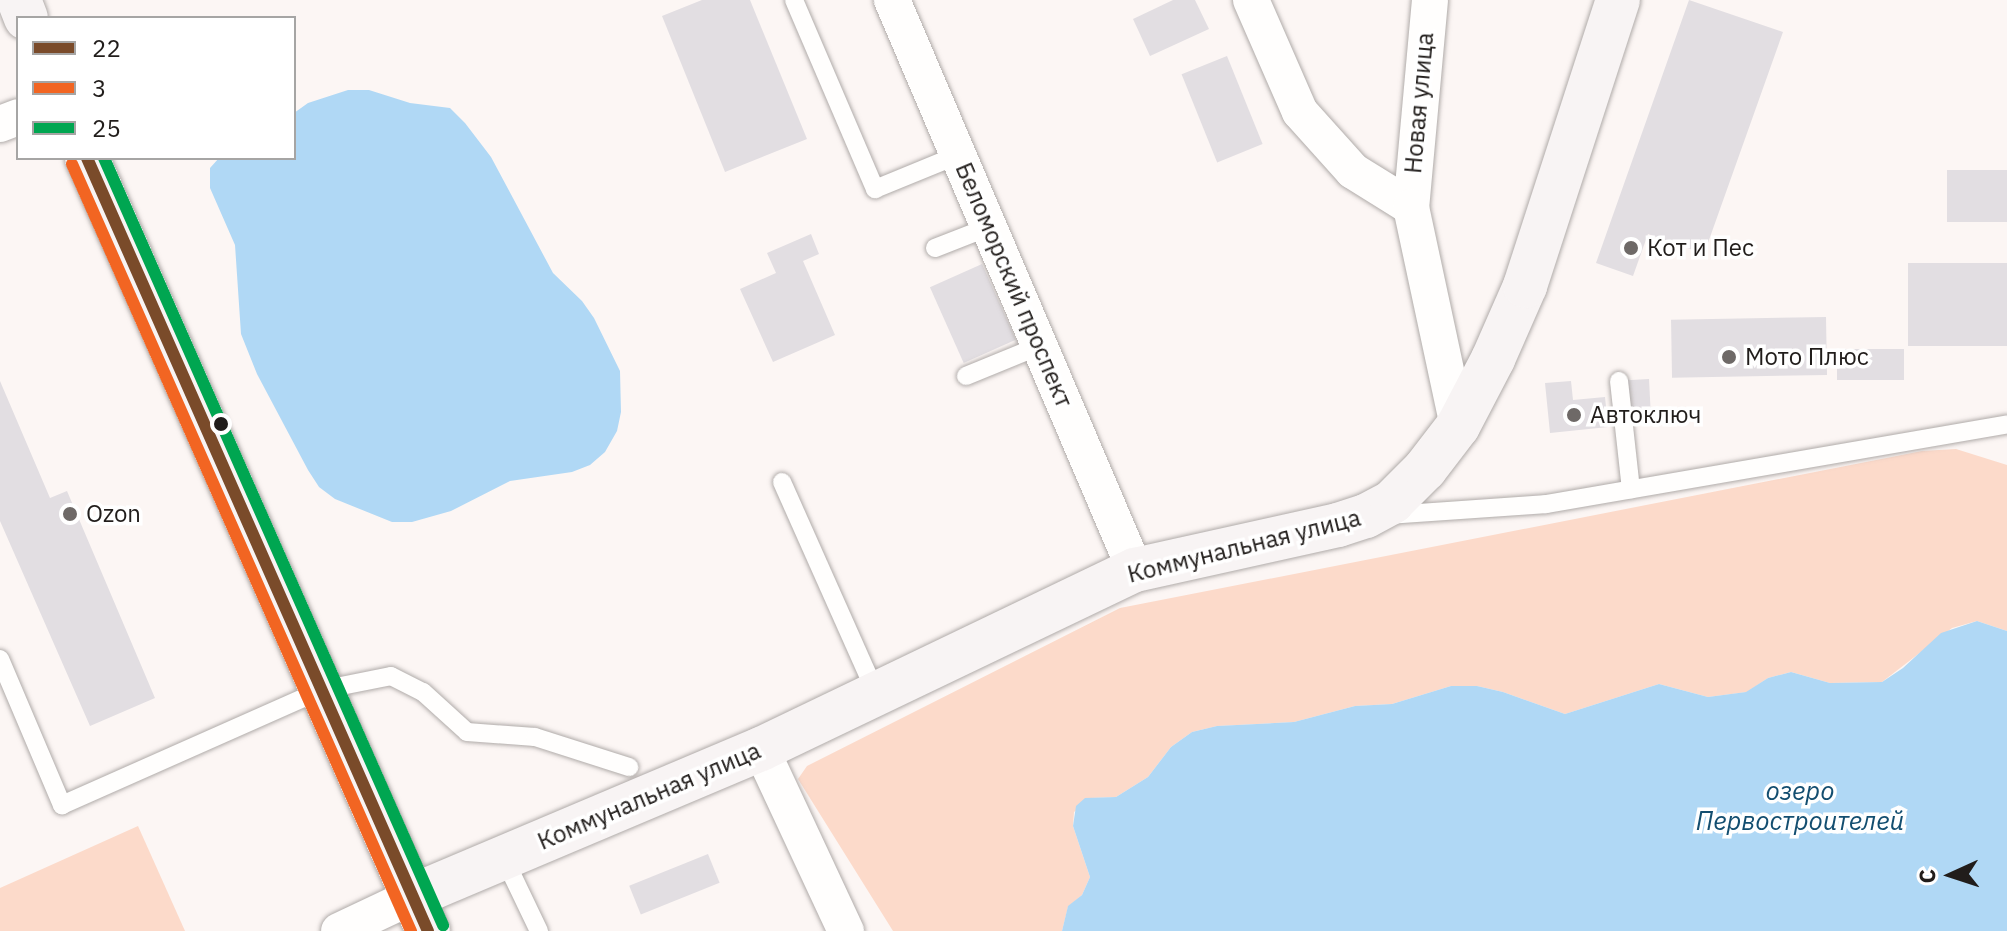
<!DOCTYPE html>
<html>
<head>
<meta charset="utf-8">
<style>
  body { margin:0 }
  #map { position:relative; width:2007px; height:931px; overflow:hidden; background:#fcf6f4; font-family:"IBM Plex Sans",sans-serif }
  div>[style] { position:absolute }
  .green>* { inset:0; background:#fcdaca }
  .water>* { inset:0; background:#b0d8f5 }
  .building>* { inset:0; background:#e2dee2; transform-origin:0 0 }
  .roads { filter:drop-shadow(0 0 2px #b0aba9) drop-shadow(0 0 2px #b0aba9) }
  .service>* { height:18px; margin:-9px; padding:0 9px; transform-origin:9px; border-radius:9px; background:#fffefd }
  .minor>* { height:36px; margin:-18px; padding:0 18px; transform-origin:18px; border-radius:18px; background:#fffefd }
  .secondary>* { height:44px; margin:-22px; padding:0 22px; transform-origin:22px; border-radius:22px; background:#f8f4f4 }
  .bus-1>* { height:12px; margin:-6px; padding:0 6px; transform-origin:6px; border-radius:6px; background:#7a4b2a }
  .bus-2>* { height:12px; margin:-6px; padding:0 6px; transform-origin:6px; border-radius:6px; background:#f26522 }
  .bus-3>* { height:12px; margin:-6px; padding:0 6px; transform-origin:6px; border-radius:6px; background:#00a651 }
  .dots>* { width:22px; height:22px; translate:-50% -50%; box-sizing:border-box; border:4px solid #fff; border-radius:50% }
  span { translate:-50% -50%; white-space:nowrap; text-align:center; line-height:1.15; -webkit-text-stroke:7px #fff; paint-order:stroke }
  .street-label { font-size:24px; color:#211d1b }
  .poi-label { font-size:24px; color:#211d1b }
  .left { translate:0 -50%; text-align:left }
  .water-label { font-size:26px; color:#134e70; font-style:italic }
  .legend { position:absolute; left:16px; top:16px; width:280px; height:144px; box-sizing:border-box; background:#fff; border:2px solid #a6a5a4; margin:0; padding:10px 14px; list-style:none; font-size:24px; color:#211d1b }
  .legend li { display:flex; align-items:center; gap:16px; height:40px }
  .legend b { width:40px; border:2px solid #a6a5a4 }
  .north { position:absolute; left:1911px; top:835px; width:80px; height:80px; -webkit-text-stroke:6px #fff; paint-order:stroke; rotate:267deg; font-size:22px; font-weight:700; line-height:32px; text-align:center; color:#211d1b }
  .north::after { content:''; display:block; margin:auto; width:28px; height:36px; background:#211d1b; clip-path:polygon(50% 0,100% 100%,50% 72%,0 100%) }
</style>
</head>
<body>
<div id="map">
  <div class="green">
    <div style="clip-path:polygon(1956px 449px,2007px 465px,2007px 631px,1977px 621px,1952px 628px,1882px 682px,1830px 683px,1791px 672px,1768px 678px,1747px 692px,1708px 697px,1659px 684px,1565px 714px,1503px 692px,1477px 686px,1451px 686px,1392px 704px,1355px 706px,1294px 722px,1217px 726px,1192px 732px,1171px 747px,1148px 777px,1116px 797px,1091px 798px,1074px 812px,1073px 826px,1090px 877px,1082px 895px,1068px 907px,1062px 931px,893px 931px,798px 779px,807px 766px,1120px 608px,1922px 451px)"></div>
    <div style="clip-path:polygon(138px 826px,185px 931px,0 931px,0 888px)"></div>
  </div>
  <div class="water">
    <div style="clip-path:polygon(348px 90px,369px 90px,410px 103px,450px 108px,465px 123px,491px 157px,553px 273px,582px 301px,594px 318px,620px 371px,621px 412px,617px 431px,605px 452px,590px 465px,572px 472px,510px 481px,451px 511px,412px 522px,392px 522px,335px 499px,319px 487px,308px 470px,257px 374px,241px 334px,235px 245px,210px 188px,210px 168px,219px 158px,294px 158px,294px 113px,308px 103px)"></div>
    <div style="clip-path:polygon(1977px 621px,2007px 631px,2007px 931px,1062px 931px,1068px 906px,1082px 895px,1090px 877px,1073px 826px,1076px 806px,1085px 798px,1116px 797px,1148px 777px,1171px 747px,1192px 732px,1217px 726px,1294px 722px,1355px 706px,1392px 704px,1451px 686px,1477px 686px,1503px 692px,1565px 714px,1659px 684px,1708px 697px,1746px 692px,1768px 678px,1791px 672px,1830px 683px,1882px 682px,1903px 668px,1941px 633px)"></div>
  </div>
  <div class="building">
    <div style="clip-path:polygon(702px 0,750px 0,807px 139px,725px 172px,662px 16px)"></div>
    <div style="clip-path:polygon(1173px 0,1195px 0,1209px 29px,1150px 56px,1133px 19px)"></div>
    <div style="clip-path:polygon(1689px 0,1783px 32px,1704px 254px,1648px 234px,1633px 276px,1596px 263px)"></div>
    <div style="left:1227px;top:56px;width:95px;height:49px;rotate:68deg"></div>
    <div style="left:2007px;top:170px;width:52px;height:60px;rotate:90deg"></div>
    <div style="clip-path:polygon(811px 234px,819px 254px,803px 261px,835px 335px,773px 362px,740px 289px,776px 273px,767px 253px)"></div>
    <div style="left:2007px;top:263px;width:83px;height:99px;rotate:90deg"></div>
    <div style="left:982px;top:264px;width:83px;height:57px;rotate:66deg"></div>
    <div style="left:1826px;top:317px;width:58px;height:155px;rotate:89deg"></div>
    <div style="left:1904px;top:349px;width:31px;height:67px;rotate:90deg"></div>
    <div style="left:1649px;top:379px;width:42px;height:27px;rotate:87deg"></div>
    <div style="clip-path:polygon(0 381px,50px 498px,67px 491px,155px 698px,90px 726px,0 521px)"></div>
    <div style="clip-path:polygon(1571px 381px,1573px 400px,1605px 397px,1608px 427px,1550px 433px,1545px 383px)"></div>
    <div style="left:708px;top:854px;width:31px;height:85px;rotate:68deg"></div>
  </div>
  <div class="roads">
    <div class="service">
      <div style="left:794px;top:0;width:206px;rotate:66.8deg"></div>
      <div style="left:875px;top:189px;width:90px;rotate:-22.3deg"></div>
      <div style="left:935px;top:248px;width:58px;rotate:-21.3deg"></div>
      <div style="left:966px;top:376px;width:79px;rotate:-22.3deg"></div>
      <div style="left:1619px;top:381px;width:109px;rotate:83.7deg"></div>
      <div style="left:782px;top:482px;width:233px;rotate:66deg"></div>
      <div style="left:1389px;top:515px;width:157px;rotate:-4deg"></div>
      <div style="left:1546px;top:504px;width:468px;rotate:-9.8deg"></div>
      <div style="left:0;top:659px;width:159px;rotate:67deg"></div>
      <div style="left:62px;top:805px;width:283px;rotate:-23.9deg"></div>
      <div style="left:321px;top:690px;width:71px;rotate:-11.3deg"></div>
      <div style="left:391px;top:676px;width:36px;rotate:27deg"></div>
      <div style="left:423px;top:692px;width:59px;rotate:42.3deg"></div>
      <div style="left:467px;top:732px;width:68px;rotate:4.2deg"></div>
      <div style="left:535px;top:737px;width:99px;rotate:17.7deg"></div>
      <div style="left:504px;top:858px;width:81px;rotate:64.4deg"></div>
    </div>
    <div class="minor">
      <div style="left:892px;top:0;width:620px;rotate:66.91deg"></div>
      <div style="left:1251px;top:0;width:122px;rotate:66.4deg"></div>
      <div style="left:1300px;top:112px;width:79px;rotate:48.1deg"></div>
      <div style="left:1353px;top:171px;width:68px;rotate:31.8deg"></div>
      <div style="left:1430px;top:0;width:208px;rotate:95.2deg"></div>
      <div style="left:1411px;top:207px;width:224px;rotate:77.9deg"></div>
      <div style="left:0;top:124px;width:19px;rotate:-21deg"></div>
      <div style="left:761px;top:749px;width:201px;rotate:65deg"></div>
      <div style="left:339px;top:931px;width:82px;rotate:-25.3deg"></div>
    </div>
    <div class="secondary">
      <div style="left:19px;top:0;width:19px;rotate:69deg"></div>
      <div style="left:87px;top:158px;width:845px;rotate:66.2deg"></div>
      <div style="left:413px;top:896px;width:378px;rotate:-22.9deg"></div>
      <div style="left:761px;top:749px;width:415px;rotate:-25.6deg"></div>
      <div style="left:1135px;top:570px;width:208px;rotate:-12.5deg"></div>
      <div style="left:1338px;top:525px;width:29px;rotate:-18deg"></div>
      <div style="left:1366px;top:516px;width:30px;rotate:-28deg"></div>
      <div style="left:1392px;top:502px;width:47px;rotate:-45deg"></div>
      <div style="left:1425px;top:469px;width:54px;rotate:-52.5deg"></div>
      <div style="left:1458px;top:426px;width:76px;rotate:-62.4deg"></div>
      <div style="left:1493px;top:359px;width:80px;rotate:-66.3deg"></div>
      <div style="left:1525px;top:286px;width:301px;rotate:-72deg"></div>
    </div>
  </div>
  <div class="bus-1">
    <div style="left:87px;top:158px;width:845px;rotate:66.2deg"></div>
  </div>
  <div class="bus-2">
    <div style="left:72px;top:164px;width:839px;rotate:66.16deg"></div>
  </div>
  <div class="bus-3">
    <div style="left:104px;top:158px;width:839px;rotate:66.16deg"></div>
  </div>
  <div class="dots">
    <div style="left:1631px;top:248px;background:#6e6967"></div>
    <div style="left:1729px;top:357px;background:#6e6967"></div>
    <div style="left:1574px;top:415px;background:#6e6967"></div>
    <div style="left:221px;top:424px;background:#211d1b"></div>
    <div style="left:70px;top:514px;background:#6e6967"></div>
  </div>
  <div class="street-label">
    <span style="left:1419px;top:103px;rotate:-85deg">Новая улица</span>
    <span style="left:1014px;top:285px;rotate:67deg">Беломорский проспект</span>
    <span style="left:1244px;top:546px;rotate:-14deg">Коммунальная улица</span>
    <span style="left:649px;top:796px;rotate:-23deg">Коммунальная улица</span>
  </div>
  <div class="poi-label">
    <span class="left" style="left:1647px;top:248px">Кот и Пес</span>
    <span class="left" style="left:1745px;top:357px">Мото Плюс</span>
    <span class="left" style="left:1590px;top:415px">Автоключ</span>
    <span class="left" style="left:86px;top:514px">Ozon</span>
  </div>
  <div class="water-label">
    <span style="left:1800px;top:806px">озеро<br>Первостроителей</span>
  </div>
  <ul class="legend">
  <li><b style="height:10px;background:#7a4b2a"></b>22</li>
  <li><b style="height:10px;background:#f26522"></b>3</li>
  <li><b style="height:10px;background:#00a651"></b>25</li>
  </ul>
  <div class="north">С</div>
</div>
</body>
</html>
